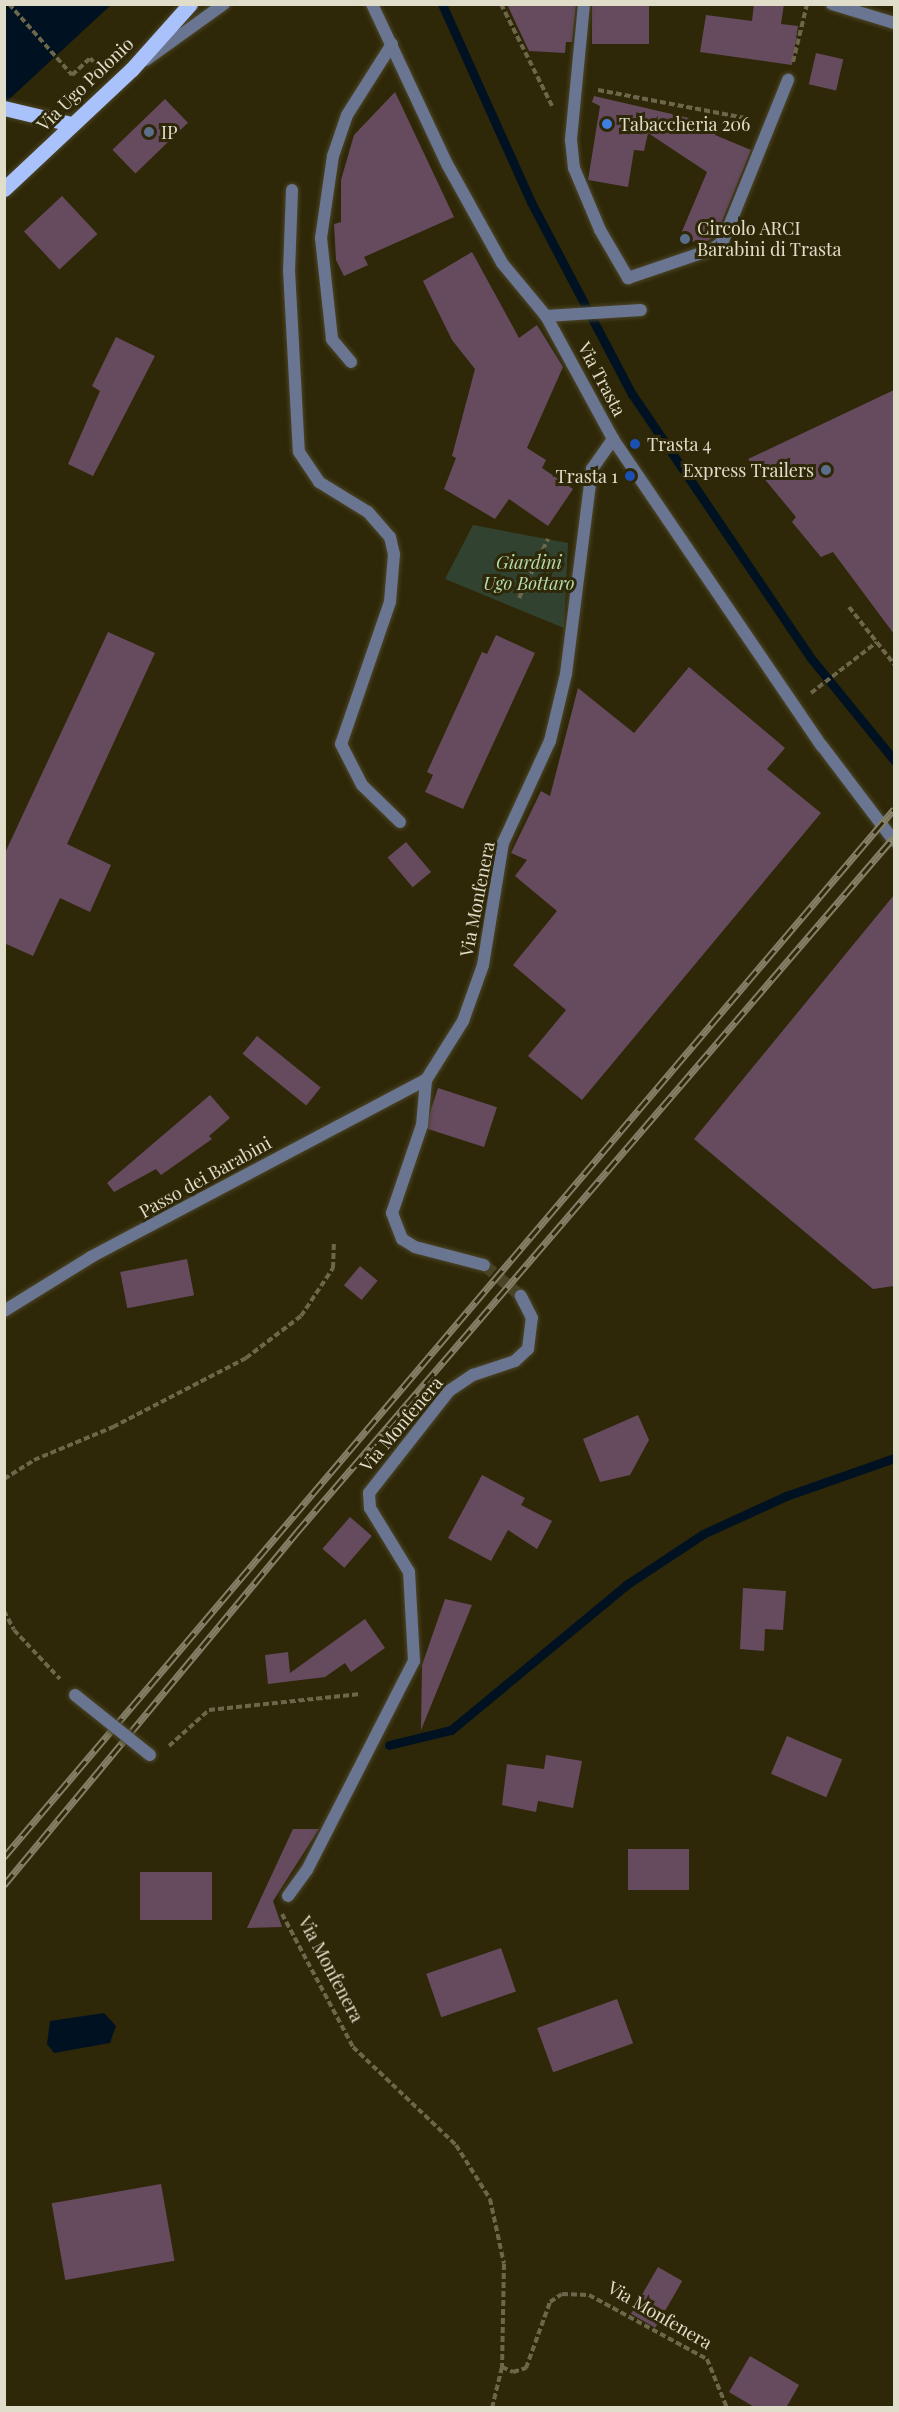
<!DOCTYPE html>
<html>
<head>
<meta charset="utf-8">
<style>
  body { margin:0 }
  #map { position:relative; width:899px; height:2412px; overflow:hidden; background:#2f2808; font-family:"Playfair Display",serif }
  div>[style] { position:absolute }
  .green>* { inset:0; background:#324230 }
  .water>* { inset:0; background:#001221 }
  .stream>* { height:9px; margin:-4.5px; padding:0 4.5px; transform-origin:4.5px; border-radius:4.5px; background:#001221 }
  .building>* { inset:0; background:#664b5f; transform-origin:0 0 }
  .minor-tunnel>* { height:12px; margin-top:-6px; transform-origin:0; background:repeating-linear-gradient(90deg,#4a4325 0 12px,transparent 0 18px) }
  .path>* { height:4px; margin-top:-2px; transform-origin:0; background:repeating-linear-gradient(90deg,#6c664b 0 6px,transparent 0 9px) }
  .roads { filter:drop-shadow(0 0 2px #4b4527) drop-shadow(0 0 2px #4b4527) }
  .service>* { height:12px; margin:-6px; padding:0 6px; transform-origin:6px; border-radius:6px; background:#697591 }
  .minor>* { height:12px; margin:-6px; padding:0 6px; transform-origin:6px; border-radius:6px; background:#697591 }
  .primary>* { height:15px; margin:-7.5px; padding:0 7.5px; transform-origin:7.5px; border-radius:7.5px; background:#aac2fc }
  .rail>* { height:7px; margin-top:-3.5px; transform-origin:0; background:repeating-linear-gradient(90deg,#2f2808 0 14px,#847f66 0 28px); box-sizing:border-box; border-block:2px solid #847f66 }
  .bridges { filter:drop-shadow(0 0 2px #4b4527) drop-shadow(0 0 2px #4b4527) }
  .service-bridge>* { height:12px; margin:-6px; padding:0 6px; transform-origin:6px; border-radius:6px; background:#697591 }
  .dots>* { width:16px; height:16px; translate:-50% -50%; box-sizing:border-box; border:3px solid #2f2808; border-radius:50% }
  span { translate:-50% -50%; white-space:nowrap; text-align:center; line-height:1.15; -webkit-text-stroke:6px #2f2808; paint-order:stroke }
  .street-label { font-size:18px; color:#e1ddcb }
  .poi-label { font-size:18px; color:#e1ddcb }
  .left { translate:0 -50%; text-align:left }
  .right { translate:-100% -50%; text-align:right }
  .park-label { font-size:18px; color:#b5dcb1; font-style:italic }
  .frame { position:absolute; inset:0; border:6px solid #e1ddcb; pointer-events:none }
</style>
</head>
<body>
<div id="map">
  <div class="green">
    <div style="clip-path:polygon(473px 525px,568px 543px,564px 628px,445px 579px)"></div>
  </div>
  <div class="water">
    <div style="clip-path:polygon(5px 5px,111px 5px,5px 103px)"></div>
    <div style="clip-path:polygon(104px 2013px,116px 2026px,110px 2043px,54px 2053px,47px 2044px,50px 2021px)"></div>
  </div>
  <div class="stream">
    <div style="left:442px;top:4px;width:217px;rotate:65.8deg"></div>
    <div style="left:531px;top:202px;width:217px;rotate:62.3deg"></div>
    <div style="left:632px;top:394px;width:318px;rotate:55.9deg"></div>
    <div style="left:810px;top:657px;width:133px;rotate:50.8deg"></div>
    <div style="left:389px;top:1745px;width:64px;rotate:-13.6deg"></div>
    <div style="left:451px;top:1730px;width:227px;rotate:-39.6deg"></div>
    <div style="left:626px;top:1585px;width:92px;rotate:-33.5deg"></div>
    <div style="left:703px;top:1534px;width:91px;rotate:-24.6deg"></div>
    <div style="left:786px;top:1496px;width:114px;rotate:-19.4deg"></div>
  </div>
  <div class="building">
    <div style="clip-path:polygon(507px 4px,576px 4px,572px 42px,566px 42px,565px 53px,529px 51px)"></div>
    <div style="left:592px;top:4px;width:57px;height:40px"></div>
    <div style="clip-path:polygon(754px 4px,784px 4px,781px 24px,798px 26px,792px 65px,700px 52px,706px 15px,752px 21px)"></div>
    <div style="left:816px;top:53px;width:28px;height:32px;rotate:13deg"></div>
    <div style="clip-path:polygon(395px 92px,454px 217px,364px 257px,368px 265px,344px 276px,336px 260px,334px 224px,341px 222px,341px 180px,354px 135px)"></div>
    <div style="clip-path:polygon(594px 96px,719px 125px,715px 135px,751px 150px,716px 236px,705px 242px,678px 241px,707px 172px,648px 133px,644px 151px,634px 150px,628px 187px,588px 180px,600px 106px,592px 102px)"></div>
    <div style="left:165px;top:99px;width:33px;height:73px;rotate:46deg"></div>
    <div style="left:62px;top:196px;width:52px;height:52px;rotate:47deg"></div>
    <div style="clip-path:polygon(472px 252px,519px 338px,537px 325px,563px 367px,527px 448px,546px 460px,542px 468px,573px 489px,548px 526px,509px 499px,495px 519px,444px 489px,456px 458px,452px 456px,475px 369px,452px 340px,423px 281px)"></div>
    <div style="clip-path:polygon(116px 337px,155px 356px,93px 476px,68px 464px,100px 391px,92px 386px)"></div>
    <div style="clip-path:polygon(894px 390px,894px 634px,833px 552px,821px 557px,792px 522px,796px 517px,748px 459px)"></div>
    <div style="clip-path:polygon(108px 632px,155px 653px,67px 844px,111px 865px,90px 912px,60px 898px,33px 956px,4px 943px,4px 855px)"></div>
    <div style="clip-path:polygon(496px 635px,535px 653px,463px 809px,425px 792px,433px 775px,427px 772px,482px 652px,487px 654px)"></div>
    <div style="clip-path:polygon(689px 667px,785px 748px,767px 769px,821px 813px,582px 1100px,528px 1056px,566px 1010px,513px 965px,557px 911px,515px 876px,527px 860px,511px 853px,541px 791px,550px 796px,578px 688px,634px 733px)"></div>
    <div style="left:406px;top:842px;width:39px;height:24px;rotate:50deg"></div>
    <div style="clip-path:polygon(894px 895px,894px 1286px,873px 1289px,694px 1139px)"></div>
    <div style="left:257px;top:1036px;width:82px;height:23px;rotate:39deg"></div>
    <div style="left:438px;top:1088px;width:62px;height:42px;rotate:18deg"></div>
    <div style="clip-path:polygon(210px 1095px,230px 1118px,209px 1136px,212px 1139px,161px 1175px,156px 1169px,114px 1192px,107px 1183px)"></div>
    <div style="left:187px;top:1259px;width:37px;height:68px;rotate:79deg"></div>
    <div style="left:360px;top:1266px;width:23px;height:25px;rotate:40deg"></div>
    <div style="clip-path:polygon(638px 1415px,649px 1440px,630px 1475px,600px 1482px,583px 1439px)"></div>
    <div style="clip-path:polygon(482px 1475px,525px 1498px,521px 1505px,552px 1521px,537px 1549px,508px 1530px,491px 1561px,448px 1538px)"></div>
    <div style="left:350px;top:1517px;width:29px;height:42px;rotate:41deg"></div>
    <div style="clip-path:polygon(743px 1588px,786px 1591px,783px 1630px,765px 1629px,764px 1651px,740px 1649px)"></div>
    <div style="clip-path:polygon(445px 1599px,472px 1605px,421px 1730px,422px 1665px)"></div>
    <div style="clip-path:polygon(365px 1619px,385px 1648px,351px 1672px,345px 1663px,325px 1677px,268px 1684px,265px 1655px,288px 1652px,290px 1673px)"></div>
    <div style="left:787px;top:1736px;width:60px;height:41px;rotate:23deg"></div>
    <div style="clip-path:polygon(546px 1755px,582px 1761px,573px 1808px,538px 1801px,536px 1812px,502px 1805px,507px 1764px,544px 1769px)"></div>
    <div style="clip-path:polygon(293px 1829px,319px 1829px,273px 1901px,282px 1927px,247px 1928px)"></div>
    <div style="left:628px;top:1849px;width:61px;height:41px"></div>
    <div style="left:212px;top:1872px;width:48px;height:72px;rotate:90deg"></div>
    <div style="left:501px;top:1948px;width:46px;height:79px;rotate:71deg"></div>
    <div style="left:617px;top:1999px;width:47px;height:85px;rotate:70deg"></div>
    <div style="left:161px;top:2184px;width:78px;height:111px;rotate:80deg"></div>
    <div style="left:658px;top:2267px;width:28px;height:54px;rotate:30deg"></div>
    <div style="clip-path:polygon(750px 2356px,799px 2385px,786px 2408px,756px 2408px,729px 2392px)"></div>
  </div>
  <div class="minor-tunnel">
    <div style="left:484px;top:1265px;width:48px;rotate:40deg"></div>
  </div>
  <div class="path">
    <div style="left:9px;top:4px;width:95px;rotate:48.4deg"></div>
    <div style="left:72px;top:75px;width:25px;rotate:-43deg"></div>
    <div style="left:90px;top:58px;width:15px;rotate:48deg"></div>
    <div style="left:501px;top:4px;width:114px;rotate:63.4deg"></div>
    <div style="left:793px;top:62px;width:60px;rotate:-76.4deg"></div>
    <div style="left:598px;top:90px;width:155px;rotate:10.8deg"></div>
    <div style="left:519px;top:598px;width:66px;rotate:-63.8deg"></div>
    <div style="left:849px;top:607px;width:73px;rotate:51.7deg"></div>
    <div style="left:811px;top:693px;width:83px;rotate:-37.7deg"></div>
    <div style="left:4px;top:1479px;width:36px;rotate:-32deg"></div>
    <div style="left:34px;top:1460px;width:86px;rotate:-22.7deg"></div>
    <div style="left:113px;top:1427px;width:150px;rotate:-27.4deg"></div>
    <div style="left:246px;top:1358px;width:69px;rotate:-37.4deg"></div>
    <div style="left:301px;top:1316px;width:58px;rotate:-56.3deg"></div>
    <div style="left:333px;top:1268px;width:24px;rotate:-88deg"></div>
    <div style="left:4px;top:1611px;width:21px;rotate:62deg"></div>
    <div style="left:14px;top:1630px;width:67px;rotate:46.8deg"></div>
    <div style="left:169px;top:1746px;width:54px;rotate:-42deg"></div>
    <div style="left:209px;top:1710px;width:152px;rotate:-6deg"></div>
    <div style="left:282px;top:1914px;width:151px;rotate:61.9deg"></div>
    <div style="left:353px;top:2047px;width:142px;rotate:43.6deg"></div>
    <div style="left:456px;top:2145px;width:64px;rotate:57.8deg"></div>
    <div style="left:490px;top:2199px;width:66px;rotate:77.8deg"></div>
    <div style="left:504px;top:2264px;width:103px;rotate:91.1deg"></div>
    <div style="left:502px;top:2367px;width:12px;rotate:24deg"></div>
    <div style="left:513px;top:2372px;width:14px;rotate:-17deg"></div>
    <div style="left:526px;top:2368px;width:70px;rotate:-70deg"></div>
    <div style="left:550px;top:2302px;width:14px;rotate:-34deg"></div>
    <div style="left:562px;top:2294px;width:27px;rotate:2deg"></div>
    <div style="left:589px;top:2295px;width:134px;rotate:28.5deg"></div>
    <div style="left:707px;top:2359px;width:53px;rotate:67.8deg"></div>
    <div style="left:492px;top:2408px;width:42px;rotate:-76.3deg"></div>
  </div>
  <div class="roads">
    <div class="service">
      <div style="left:292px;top:190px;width:80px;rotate:92.1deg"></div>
      <div style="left:289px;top:270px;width:182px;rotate:86.9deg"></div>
      <div style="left:299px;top:452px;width:36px;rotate:56deg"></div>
      <div style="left:319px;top:482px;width:57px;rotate:31.5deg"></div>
      <div style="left:368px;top:512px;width:33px;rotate:49deg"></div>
      <div style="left:390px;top:537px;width:17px;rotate:77deg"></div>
      <div style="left:394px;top:554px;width:48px;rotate:94.8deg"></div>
      <div style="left:390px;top:602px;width:150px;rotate:109deg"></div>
      <div style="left:341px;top:744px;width:46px;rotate:62.9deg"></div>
      <div style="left:362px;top:785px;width:53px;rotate:44.2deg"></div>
      <div style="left:600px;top:230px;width:56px;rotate:59.7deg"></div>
      <div style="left:628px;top:278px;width:90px;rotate:-18.8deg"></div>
      <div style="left:713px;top:249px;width:13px;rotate:-39deg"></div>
      <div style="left:723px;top:241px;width:174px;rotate:-68deg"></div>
      <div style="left:546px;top:316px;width:95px;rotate:-3.6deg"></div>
      <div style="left:351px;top:362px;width:30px;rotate:-130deg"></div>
      <div style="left:332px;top:339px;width:102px;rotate:-96.2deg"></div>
      <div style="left:321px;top:238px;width:83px;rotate:-81.7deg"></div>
      <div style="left:333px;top:156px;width:43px;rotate:-71.1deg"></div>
      <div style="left:347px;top:115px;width:84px;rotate:-57.6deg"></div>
    </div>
    <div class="minor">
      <div style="left:372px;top:4px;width:177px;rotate:64.9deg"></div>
      <div style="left:447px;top:164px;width:113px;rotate:60.9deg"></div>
      <div style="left:502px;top:263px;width:69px;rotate:50.3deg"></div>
      <div style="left:546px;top:316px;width:140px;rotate:61.4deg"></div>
      <div style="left:613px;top:439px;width:371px;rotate:55.8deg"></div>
      <div style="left:822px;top:746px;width:119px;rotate:52.8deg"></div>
      <div style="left:584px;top:4px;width:137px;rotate:95.5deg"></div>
      <div style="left:571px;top:140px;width:28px;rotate:84deg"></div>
      <div style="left:574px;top:168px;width:67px;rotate:67.2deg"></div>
      <div style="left:832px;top:4px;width:65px;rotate:17deg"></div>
      <div style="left:146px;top:60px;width:96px;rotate:-35.7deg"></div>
      <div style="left:484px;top:1265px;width:71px;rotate:-165.4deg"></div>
      <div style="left:415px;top:1247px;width:15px;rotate:-148deg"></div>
      <div style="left:402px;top:1239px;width:28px;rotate:-111deg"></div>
      <div style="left:392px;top:1213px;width:93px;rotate:-71.2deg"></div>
      <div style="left:422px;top:1125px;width:45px;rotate:-84.9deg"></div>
      <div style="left:426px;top:1080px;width:70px;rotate:-57.9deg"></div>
      <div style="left:463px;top:1021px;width:59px;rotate:-70.3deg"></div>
      <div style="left:483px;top:965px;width:124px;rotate:-80.7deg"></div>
      <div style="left:503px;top:843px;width:112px;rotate:-65.3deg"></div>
      <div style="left:550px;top:741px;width:69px;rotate:-76.6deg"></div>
      <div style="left:566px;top:674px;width:207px;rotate:-82.8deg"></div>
      <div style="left:592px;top:469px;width:37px;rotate:-55deg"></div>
      <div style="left:4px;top:1311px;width:102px;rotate:-31.8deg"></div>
      <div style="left:91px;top:1257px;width:379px;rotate:-27.9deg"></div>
      <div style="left:288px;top:1896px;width:32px;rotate:-54deg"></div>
      <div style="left:307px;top:1870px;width:235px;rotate:-62.9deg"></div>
      <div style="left:414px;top:1661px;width:89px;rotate:-93.2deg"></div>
      <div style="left:409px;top:1572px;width:75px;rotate:-121.4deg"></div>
      <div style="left:370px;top:1508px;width:15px;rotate:-94deg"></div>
      <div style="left:369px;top:1493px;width:130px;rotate:-51.9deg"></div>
      <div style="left:449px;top:1391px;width:29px;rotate:-34deg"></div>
      <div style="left:473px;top:1375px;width:44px;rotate:-18.4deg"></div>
      <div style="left:515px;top:1361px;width:18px;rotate:-43deg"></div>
      <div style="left:528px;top:1349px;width:31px;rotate:-83deg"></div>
      <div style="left:532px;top:1318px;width:25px;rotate:-117deg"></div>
    </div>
    <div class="primary">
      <div style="left:4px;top:108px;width:69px;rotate:13.4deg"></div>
      <div style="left:4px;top:189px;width:175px;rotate:-43.2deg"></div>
      <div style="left:132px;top:69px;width:87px;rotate:-48.3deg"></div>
    </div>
  </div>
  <div class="rail">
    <div style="left:4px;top:1857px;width:1375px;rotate:-49.66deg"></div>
    <div style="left:4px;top:1885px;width:459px;rotate:-50.3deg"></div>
    <div style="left:297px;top:1532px;width:916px;rotate:-49.34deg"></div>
  </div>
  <div class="bridges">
    <div class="service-bridge">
      <div style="left:75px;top:1695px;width:96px;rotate:38.7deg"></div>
    </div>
  </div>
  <div class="dots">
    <div style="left:607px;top:124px;background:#3f7fe0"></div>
    <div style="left:149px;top:132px;background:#5c6f8a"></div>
    <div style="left:685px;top:239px;background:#5c6f8a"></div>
    <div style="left:635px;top:444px;background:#1a4fb4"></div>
    <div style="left:826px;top:470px;background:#5c6f8a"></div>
    <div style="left:630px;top:476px;background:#1a4fb4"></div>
  </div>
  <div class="street-label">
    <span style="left:85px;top:84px;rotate:-44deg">Via Ugo Polonio</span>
    <span style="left:602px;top:379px;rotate:62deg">Via Trasta</span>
    <span style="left:477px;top:899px;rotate:-79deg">Via Monfenera</span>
    <span style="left:205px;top:1177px;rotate:-29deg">Passo dei Barabini</span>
    <span style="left:401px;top:1424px;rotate:-50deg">Via Monfenera</span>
    <span style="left:331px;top:1969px;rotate:62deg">Via Monfenera</span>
    <span style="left:660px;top:2315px;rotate:30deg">Via Monfenera</span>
  </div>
  <div class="poi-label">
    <span class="left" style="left:619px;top:124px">Tabaccheria 206</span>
    <span class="left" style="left:161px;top:132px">IP</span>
    <span class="left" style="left:697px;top:239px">Circolo ARCI<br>Barabini di Trasta</span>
    <span class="left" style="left:647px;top:444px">Trasta 4</span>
    <span class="right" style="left:814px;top:470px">Express Trailers</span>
    <span class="right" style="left:618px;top:476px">Trasta 1</span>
  </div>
  <div class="park-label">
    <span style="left:529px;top:573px">Giardini<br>Ugo Bottaro</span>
  </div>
  <div class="frame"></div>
</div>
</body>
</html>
